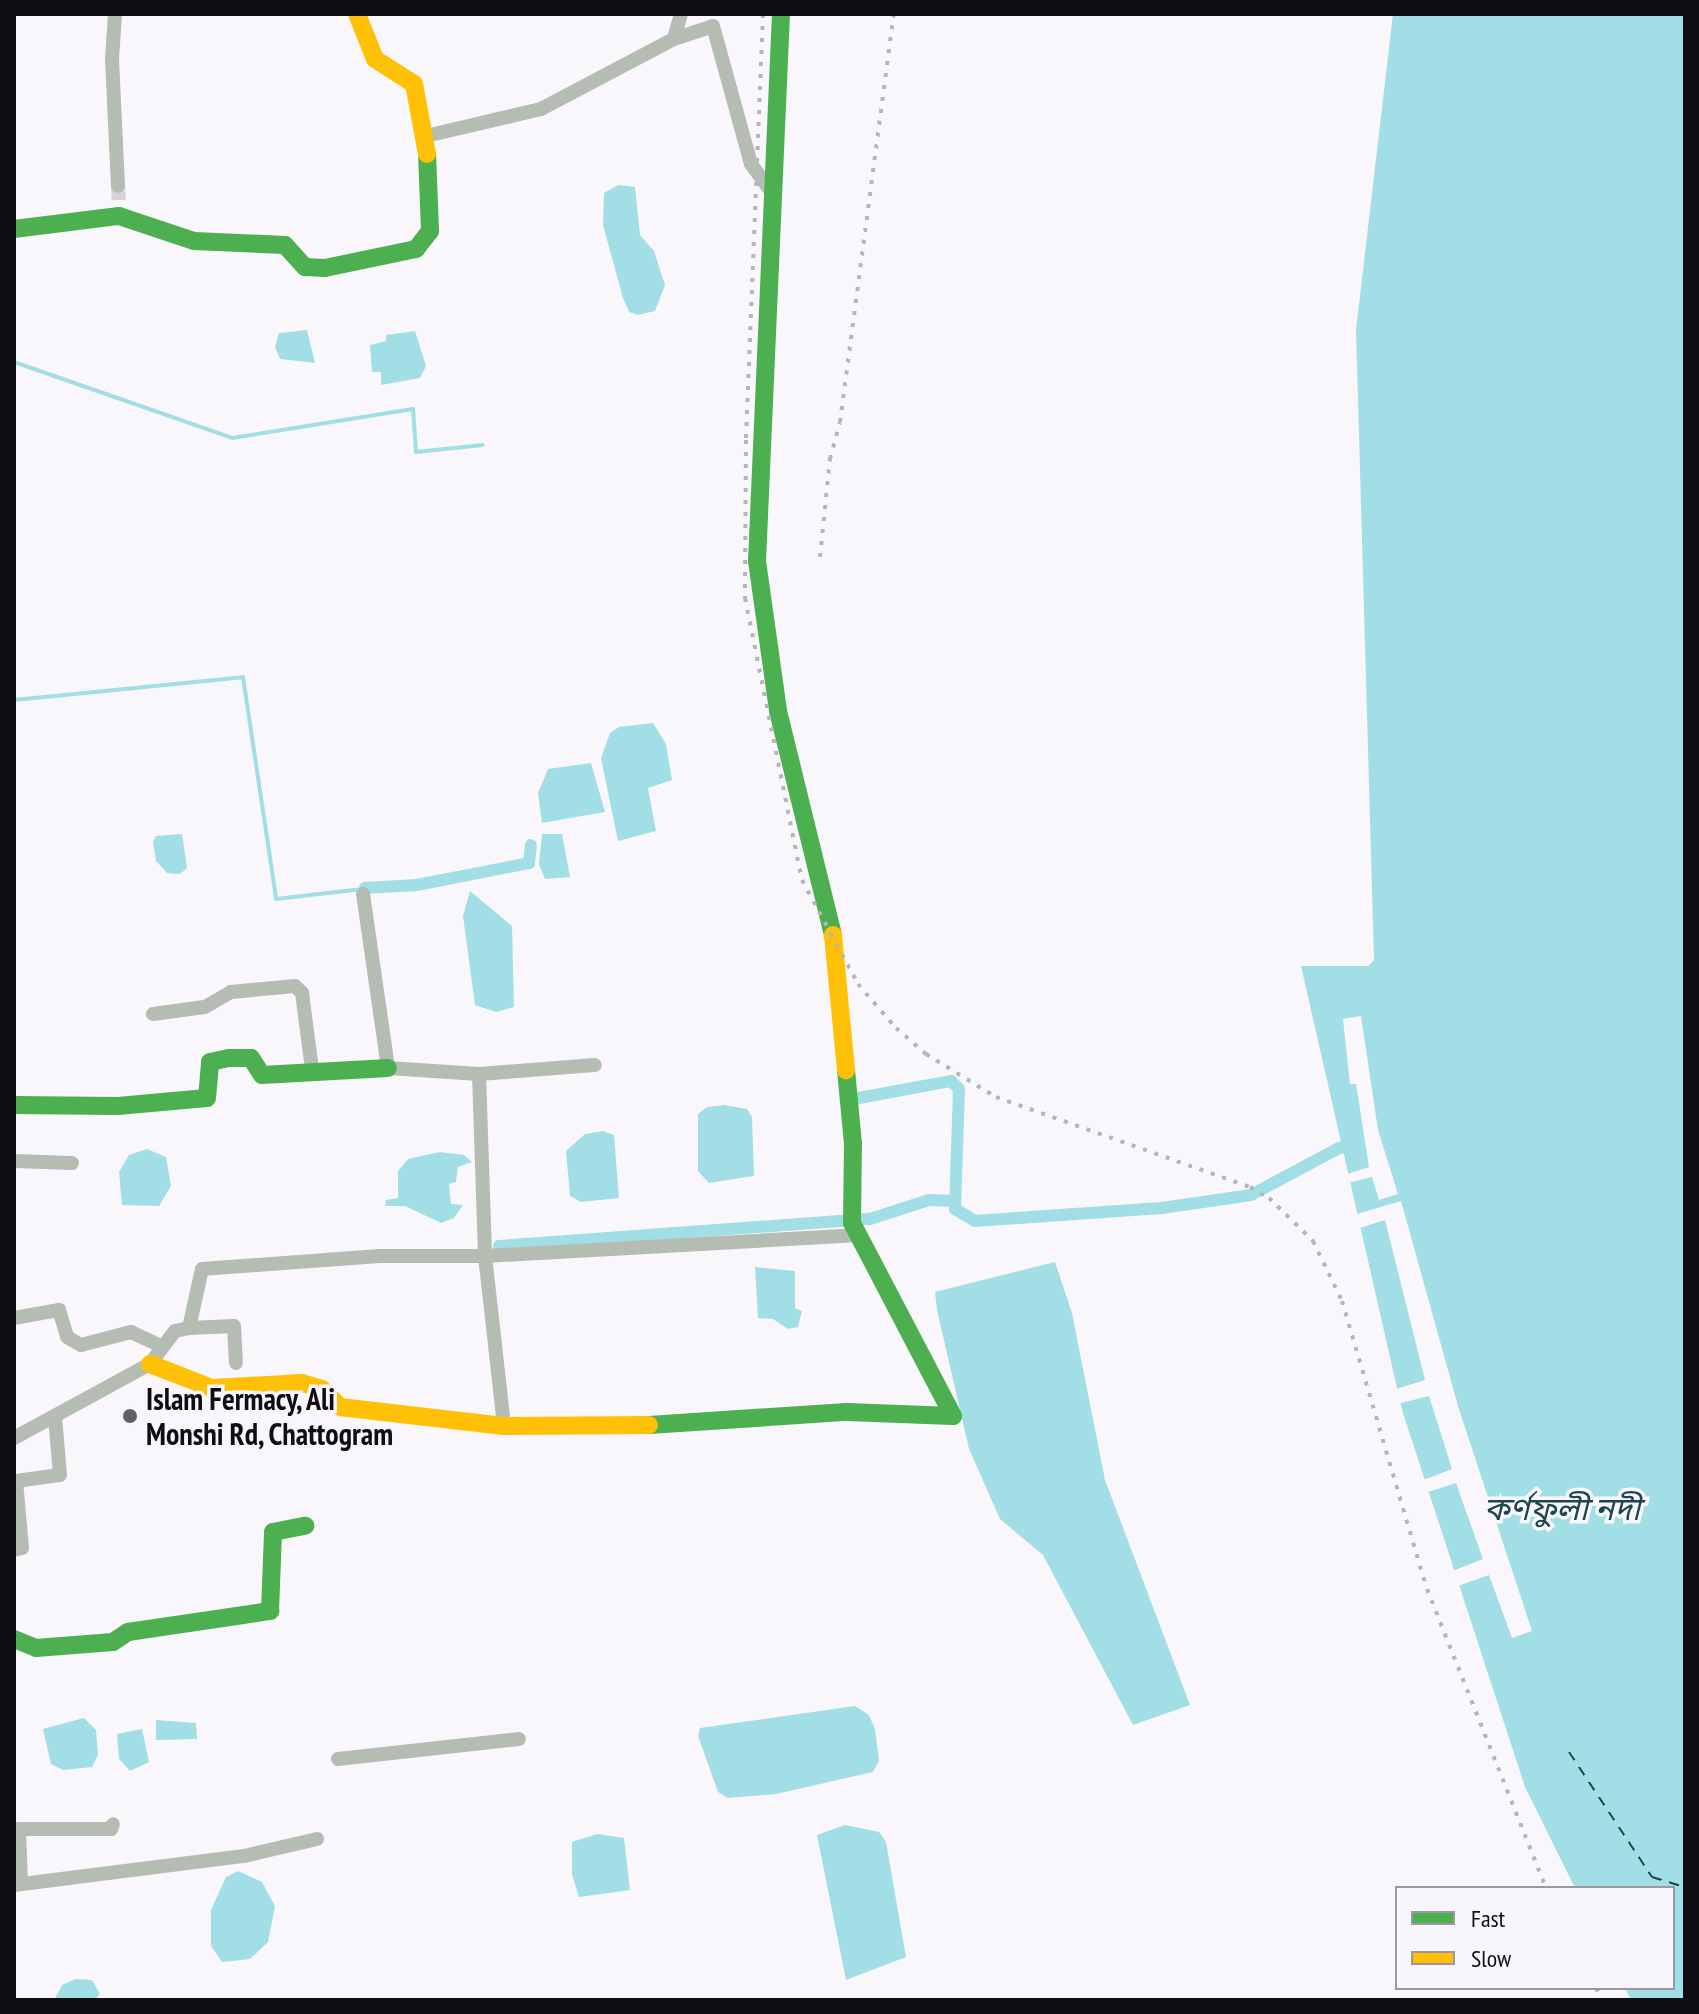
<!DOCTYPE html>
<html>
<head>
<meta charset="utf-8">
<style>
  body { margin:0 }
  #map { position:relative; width:1699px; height:2014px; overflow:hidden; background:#f9f7fb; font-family:"PT Sans Narrow","Noto Sans Bengali",sans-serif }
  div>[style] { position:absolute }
  .water>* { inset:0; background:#a2dee5 }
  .pier>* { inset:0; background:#f9f7fb }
  .stream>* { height:4px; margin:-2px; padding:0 2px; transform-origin:2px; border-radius:2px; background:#a2dee5 }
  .canal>* { height:12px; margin:-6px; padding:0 6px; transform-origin:6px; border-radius:6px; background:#a2dee5 }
  .ferry>* { height:2px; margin-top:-1px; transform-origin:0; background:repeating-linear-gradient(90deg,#1c4649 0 10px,transparent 0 18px) }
  .street-tunnel>* { height:14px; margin-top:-7px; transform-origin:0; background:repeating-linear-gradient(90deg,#d6d4d8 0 14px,transparent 0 21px) }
  .street>* { height:14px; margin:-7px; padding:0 7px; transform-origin:7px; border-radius:7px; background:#b5bdb2 }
  .fast>* { height:18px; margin:-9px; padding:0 9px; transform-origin:9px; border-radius:9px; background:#4caf50 }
  .slow>* { height:18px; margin:-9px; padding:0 9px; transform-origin:9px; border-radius:9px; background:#ffc107 }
  .rail>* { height:4px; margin-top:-2px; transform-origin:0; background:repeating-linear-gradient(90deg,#b4b7b4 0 4px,transparent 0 12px) }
  .dots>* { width:22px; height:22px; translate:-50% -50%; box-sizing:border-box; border:4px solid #f8f5fd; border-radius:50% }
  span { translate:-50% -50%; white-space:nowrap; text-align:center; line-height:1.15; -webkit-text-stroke:7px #f8f5fd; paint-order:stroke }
  .poi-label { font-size:30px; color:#0f0e12; font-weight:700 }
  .left { translate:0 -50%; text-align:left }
  .water-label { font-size:32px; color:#1c4649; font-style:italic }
  .frame { position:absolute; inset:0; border:16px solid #0f0e12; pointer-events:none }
  .legend { position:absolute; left:1395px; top:1886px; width:280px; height:104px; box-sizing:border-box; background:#f8f5fd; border:2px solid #9b999f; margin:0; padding:10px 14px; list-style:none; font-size:24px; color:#0f0e12 }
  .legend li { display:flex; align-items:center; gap:16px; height:40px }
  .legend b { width:40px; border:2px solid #9b999f }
</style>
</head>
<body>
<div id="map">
  <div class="water">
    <div style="clip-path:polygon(1393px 14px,1685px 14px,1685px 2000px,1631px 2000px,1625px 1988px,1673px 1988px,1673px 1888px,1575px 1888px,1525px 1787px,1402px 1410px,1301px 966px,1368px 966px,1374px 960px,1356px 330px)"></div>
    <div style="clip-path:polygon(618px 185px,635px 187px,640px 235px,654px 251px,665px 285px,655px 311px,638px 315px,629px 312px,623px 298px,603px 225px,604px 193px)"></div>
    <div style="clip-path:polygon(307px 330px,315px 363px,280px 359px,275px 347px,279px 333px)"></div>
    <div style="clip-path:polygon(415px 331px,426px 366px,420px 378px,381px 385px,381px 372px,372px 372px,370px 345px,386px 341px,386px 335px)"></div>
    <div style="clip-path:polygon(653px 723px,666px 744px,672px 780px,648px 788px,656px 831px,618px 841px,601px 758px,610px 733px,619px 727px)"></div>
    <div style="clip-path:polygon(591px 763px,605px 812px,542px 823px,538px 793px,548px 769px)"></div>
    <div style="clip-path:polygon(182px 834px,187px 868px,180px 874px,167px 873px,156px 861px,153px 842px,156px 836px)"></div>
    <div style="clip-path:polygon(542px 834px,562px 834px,570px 877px,545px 879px,539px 864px)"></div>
    <div style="clip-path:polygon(470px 891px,512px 926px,514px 1007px,496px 1012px,475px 1005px,463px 916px)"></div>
    <div style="clip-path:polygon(724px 1105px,747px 1109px,752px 1117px,754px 1176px,709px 1183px,698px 1171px,698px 1114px,707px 1107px)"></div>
    <div style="clip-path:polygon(603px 1131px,614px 1135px,619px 1198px,581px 1202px,570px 1196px,566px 1151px,585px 1134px)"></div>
    <div style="clip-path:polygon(147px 1149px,166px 1157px,171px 1186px,159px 1206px,122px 1205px,119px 1172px,129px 1155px)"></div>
    <div style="clip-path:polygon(440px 1152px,464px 1155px,472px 1162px,458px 1167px,456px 1182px,449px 1184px,451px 1204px,463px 1205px,454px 1218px,441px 1223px,405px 1206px,385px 1206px,386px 1200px,398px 1198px,398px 1171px,408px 1159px)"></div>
    <div style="clip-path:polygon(1055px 1262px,1072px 1313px,1105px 1480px,1190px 1705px,1133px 1725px,1043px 1555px,1000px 1519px,969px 1449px,937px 1310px,935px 1292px)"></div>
    <div style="clip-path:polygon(755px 1267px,795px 1271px,795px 1308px,802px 1311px,798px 1327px,788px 1329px,773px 1319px,758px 1318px)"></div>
    <div style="clip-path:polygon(855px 1706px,869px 1715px,875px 1729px,879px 1761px,873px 1772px,776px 1794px,728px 1798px,718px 1792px,698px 1736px,700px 1728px)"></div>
    <div style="clip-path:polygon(84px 1718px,96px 1730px,98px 1755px,92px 1767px,63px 1770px,51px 1764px,43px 1729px)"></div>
    <div style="clip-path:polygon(156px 1720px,196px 1723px,197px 1739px,156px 1740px)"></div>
    <div style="clip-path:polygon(142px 1729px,149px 1762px,130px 1771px,119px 1759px,117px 1734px)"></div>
    <div style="clip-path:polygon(845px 1825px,879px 1832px,886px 1842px,906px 1957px,846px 1980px,817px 1835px)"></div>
    <div style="clip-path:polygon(597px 1834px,624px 1838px,630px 1890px,579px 1897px,572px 1875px,572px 1842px)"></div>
    <div style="clip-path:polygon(238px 1871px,262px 1882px,275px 1906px,268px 1942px,250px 1959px,222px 1962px,211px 1946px,211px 1910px,226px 1877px)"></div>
    <div style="clip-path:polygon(75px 1979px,92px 1980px,100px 1994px,95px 1999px,54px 2000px,62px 1985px)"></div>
  </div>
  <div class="pier">
    <div style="clip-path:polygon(1361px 1016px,1378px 1130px,1398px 1194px,1379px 1200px,1372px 1177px,1343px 1184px,1341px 1176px,1369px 1167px,1356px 1084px,1350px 1084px,1343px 1019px)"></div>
    <div style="clip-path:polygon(1401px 1201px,1458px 1406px,1532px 1631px,1512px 1638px,1489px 1575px,1455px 1587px,1450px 1572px,1483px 1559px,1456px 1483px,1425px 1493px,1421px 1481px,1452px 1469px,1429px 1396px,1397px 1404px,1393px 1390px,1425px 1380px,1385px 1220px,1353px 1230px,1350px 1216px)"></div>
  </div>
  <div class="stream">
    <div style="left:14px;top:362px;width:231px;rotate:19.2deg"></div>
    <div style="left:232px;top:438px;width:183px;rotate:-9.1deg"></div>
    <div style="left:413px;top:409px;width:43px;rotate:86deg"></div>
    <div style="left:416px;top:452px;width:67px;rotate:-6deg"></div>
    <div style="left:14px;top:700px;width:230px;rotate:-5.7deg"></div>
    <div style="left:243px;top:677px;width:224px;rotate:81.5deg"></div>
    <div style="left:276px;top:899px;width:87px;rotate:-6.6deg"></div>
  </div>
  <div class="canal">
    <div style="left:365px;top:888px;width:52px;rotate:-3.3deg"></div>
    <div style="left:417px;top:885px;width:114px;rotate:-11.1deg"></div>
    <div style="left:529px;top:863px;width:18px;rotate:-84deg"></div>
    <div style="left:859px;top:1098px;width:94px;rotate:-10.5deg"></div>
    <div style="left:951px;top:1081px;width:11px;rotate:45deg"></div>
    <div style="left:959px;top:1089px;width:120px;rotate:91.9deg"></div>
    <div style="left:955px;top:1209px;width:23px;rotate:31deg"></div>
    <div style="left:975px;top:1221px;width:187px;rotate:-4deg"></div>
    <div style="left:1162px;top:1208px;width:90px;rotate:-8.3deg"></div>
    <div style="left:1251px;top:1195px;width:100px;rotate:-28.1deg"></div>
    <div style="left:1339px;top:1148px;width:16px;rotate:-11deg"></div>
    <div style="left:499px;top:1246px;width:372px;rotate:-4.2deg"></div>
    <div style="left:870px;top:1219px;width:62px;rotate:-17.9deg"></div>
    <div style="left:929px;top:1200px;width:26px;rotate:2deg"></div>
  </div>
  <div class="ferry">
    <div style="left:1569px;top:1752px;width:150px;rotate:56.4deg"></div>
    <div style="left:1652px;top:1877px;width:34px;rotate:17deg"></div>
  </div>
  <div class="street-tunnel">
    <div style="left:118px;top:186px;width:20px;rotate:87deg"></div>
  </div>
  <div class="street">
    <div style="left:115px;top:14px;width:45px;rotate:93.8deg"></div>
    <div style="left:112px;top:59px;width:127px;rotate:87.3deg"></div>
    <div style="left:681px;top:14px;width:26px;rotate:106deg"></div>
    <div style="left:674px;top:39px;width:41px;rotate:-18.4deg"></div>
    <div style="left:713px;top:26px;width:143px;rotate:74.6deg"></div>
    <div style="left:751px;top:164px;width:32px;rotate:54deg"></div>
    <div style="left:426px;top:136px;width:118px;rotate:-13.2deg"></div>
    <div style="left:541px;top:109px;width:150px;rotate:-27.8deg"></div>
    <div style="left:363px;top:894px;width:176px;rotate:81.8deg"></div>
    <div style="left:388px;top:1068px;width:91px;rotate:3.8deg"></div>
    <div style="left:479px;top:1074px;width:116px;rotate:-4.4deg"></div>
    <div style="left:153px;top:1014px;width:52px;rotate:-7.7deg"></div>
    <div style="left:205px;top:1007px;width:30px;rotate:-30deg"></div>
    <div style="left:231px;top:992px;width:64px;rotate:-5.4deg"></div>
    <div style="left:295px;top:986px;width:10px;rotate:45deg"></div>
    <div style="left:302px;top:993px;width:77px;rotate:82.5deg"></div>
    <div style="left:479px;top:1074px;width:182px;rotate:88.1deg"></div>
    <div style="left:485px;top:1256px;width:171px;rotate:83.6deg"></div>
    <div style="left:14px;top:1161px;width:58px;rotate:2deg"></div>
    <div style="left:14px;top:1318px;width:46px;rotate:-10.1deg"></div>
    <div style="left:59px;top:1310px;width:28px;rotate:73deg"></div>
    <div style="left:67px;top:1337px;width:16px;rotate:30deg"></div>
    <div style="left:81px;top:1345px;width:52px;rotate:-14.6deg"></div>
    <div style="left:131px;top:1332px;width:35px;rotate:25deg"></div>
    <div style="left:189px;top:1328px;width:45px;rotate:-2.5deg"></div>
    <div style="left:234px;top:1326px;width:37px;rotate:87deg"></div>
    <div style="left:14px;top:1438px;width:155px;rotate:-28.6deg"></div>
    <div style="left:150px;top:1364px;width:41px;rotate:-52.9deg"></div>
    <div style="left:175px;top:1331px;width:14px;rotate:-12deg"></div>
    <div style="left:189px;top:1328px;width:60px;rotate:-77.6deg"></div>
    <div style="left:202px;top:1269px;width:178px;rotate:-4.2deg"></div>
    <div style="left:380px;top:1256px;width:105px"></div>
    <div style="left:485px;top:1256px;width:375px;rotate:-3.2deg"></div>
    <div style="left:14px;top:1550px;width:8px;rotate:-14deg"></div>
    <div style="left:22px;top:1548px;width:67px;rotate:-95.1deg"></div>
    <div style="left:16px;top:1481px;width:44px;rotate:-7.8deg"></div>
    <div style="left:60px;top:1475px;width:58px;rotate:-94.9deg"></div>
    <div style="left:338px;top:1759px;width:182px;rotate:-6.3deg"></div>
    <div style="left:21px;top:1884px;width:55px;rotate:-92.1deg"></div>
    <div style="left:19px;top:1829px;width:92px"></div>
    <div style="left:111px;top:1829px;width:5px;rotate:-68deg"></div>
    <div style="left:14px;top:1885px;width:232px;rotate:-7.2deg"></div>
    <div style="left:244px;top:1856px;width:75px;rotate:-13.1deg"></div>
  </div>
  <div class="fast">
    <div style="left:781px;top:14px;width:548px;rotate:92.51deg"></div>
    <div style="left:757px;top:561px;width:151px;rotate:82deg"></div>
    <div style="left:778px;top:711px;width:231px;rotate:76.2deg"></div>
    <div style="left:14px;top:229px;width:106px;rotate:-7.1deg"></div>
    <div style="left:119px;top:216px;width:79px;rotate:18.4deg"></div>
    <div style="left:194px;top:241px;width:91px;rotate:2.5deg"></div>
    <div style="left:285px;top:245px;width:30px;rotate:48deg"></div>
    <div style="left:305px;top:267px;width:20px;rotate:3deg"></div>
    <div style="left:325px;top:268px;width:93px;rotate:-11.8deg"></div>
    <div style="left:416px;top:249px;width:23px;rotate:-52deg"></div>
    <div style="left:430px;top:231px;width:77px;rotate:-92.2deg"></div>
    <div style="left:14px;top:1105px;width:104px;rotate:0.6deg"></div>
    <div style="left:118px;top:1106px;width:89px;rotate:-5.1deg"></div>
    <div style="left:207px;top:1098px;width:36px;rotate:-85deg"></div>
    <div style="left:210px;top:1062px;width:19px;rotate:-12deg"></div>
    <div style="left:229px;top:1058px;width:22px"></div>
    <div style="left:251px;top:1058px;width:20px;rotate:57deg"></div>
    <div style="left:262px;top:1075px;width:126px;rotate:-3.2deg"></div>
    <div style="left:649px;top:1425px;width:198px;rotate:-3.8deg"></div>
    <div style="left:847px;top:1412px;width:106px;rotate:2.2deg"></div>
    <div style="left:953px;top:1416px;width:218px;rotate:-117.6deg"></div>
    <div style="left:852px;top:1223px;width:79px;rotate:-89.3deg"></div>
    <div style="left:853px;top:1144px;width:74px;rotate:-95.4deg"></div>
    <div style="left:14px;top:1639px;width:24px;rotate:22deg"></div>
    <div style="left:36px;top:1648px;width:77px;rotate:-4.5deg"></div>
    <div style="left:113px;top:1642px;width:18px;rotate:-34deg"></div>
    <div style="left:128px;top:1632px;width:144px;rotate:-8.4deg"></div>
    <div style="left:270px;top:1611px;width:79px;rotate:-87.8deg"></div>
    <div style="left:273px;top:1532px;width:33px;rotate:-11deg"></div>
  </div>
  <div class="slow">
    <div style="left:357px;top:14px;width:48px;rotate:68.2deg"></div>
    <div style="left:375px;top:59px;width:46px;rotate:32.7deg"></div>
    <div style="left:414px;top:84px;width:71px;rotate:79.5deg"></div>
    <div style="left:833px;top:935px;width:136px;rotate:84.5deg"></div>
    <div style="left:150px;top:1364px;width:66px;rotate:21.2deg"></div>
    <div style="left:212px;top:1388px;width:90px;rotate:-3.2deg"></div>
    <div style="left:302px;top:1383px;width:21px;rotate:17deg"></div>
    <div style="left:322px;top:1389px;width:25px;rotate:45deg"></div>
    <div style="left:340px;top:1407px;width:165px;rotate:6.6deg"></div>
    <div style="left:504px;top:1426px;width:145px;rotate:-0.4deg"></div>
  </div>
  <div class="rail">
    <div style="left:763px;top:14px;width:426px;rotate:92.3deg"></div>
    <div style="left:746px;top:440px;width:158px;rotate:90.4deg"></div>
    <div style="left:745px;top:598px;width:288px;rotate:78.6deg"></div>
    <div style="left:802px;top:880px;width:118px;rotate:61.7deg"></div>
    <div style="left:858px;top:984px;width:58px;rotate:49.2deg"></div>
    <div style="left:896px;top:1028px;width:40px;rotate:41deg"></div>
    <div style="left:926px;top:1054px;width:82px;rotate:31.6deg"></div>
    <div style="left:996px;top:1097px;width:269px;rotate:19.5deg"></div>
    <div style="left:1250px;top:1187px;width:22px;rotate:30deg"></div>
    <div style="left:1269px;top:1198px;width:62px;rotate:44.3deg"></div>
    <div style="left:1313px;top:1241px;width:67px;rotate:64.2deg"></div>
    <div style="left:1342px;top:1301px;width:300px;rotate:73.6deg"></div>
    <div style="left:1427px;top:1589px;width:322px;rotate:68.3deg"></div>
    <div style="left:820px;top:557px;width:99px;rotate:-84.2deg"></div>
    <div style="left:830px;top:459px;width:38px;rotate:-75deg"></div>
    <div style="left:840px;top:422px;width:412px;rotate:-82.5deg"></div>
    <div style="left:1596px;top:1988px;width:13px;rotate:63deg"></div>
  </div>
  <div class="dots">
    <div style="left:130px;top:1416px;background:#616064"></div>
  </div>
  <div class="poi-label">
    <span class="left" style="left:146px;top:1416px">Islam Fermacy, Ali<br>Monshi Rd, Chattogram</span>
  </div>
  <div class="water-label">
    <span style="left:1562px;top:1508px">কর্ণফুলী নদী</span>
  </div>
  <div class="frame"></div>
  <ul class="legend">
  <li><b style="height:10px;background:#4caf50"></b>Fast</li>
  <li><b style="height:10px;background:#ffc107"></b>Slow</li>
  </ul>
</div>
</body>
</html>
